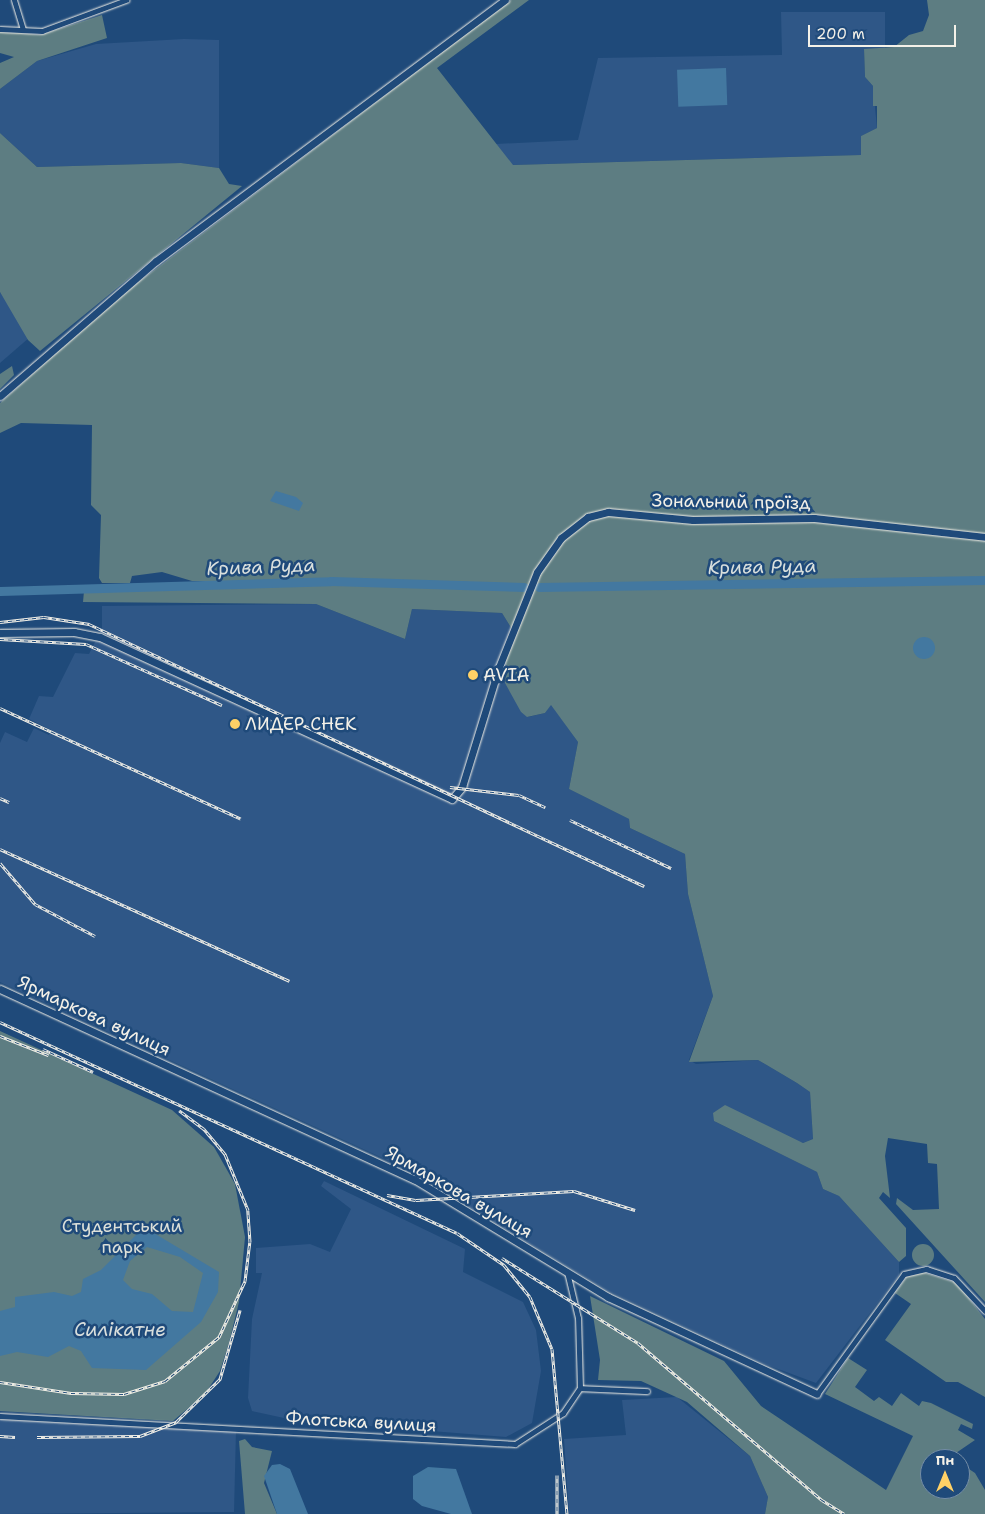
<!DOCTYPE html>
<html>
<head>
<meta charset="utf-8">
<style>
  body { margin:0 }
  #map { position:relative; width:985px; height:1514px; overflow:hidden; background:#1f4a7a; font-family:"Shantell Sans",sans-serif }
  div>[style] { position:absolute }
  .built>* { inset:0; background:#2f5787 }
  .green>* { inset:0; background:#5d7d82 }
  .round { border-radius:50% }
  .water>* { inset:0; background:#4378a0; transform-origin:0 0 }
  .river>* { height:9px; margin:-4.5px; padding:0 4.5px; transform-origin:4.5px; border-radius:4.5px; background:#4378a0 }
  .roads { filter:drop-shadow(0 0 1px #f4f1e8) drop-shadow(0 0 1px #f4f1e8) }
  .street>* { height:5px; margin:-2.5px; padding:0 2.5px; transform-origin:2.5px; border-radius:2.5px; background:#1f4a7a }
  .secondary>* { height:7px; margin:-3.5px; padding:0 3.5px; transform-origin:3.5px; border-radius:3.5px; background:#1f4a7a }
  .rail>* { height:3px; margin-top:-1.5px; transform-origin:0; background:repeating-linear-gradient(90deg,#1f4a7a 0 4px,#f4f1e8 0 8px); box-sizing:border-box; border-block:1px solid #f4f1e8 }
  .dots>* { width:14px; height:14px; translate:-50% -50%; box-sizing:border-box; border:2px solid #1f4a7a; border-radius:50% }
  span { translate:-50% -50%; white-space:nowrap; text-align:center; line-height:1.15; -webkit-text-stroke:5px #1f4a7a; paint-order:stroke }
  .street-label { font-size:18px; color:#f4f1e8 }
  .poi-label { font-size:18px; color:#f4f1e8 }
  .left { translate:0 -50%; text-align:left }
  .park-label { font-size:18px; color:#dde0d9 }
  .water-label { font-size:19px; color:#d9dfdd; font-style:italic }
  .north { position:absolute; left:920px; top:1449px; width:50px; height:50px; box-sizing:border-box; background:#1f4a7a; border:1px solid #748da6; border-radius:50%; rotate:0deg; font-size:14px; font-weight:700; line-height:20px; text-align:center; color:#f4f1e8 }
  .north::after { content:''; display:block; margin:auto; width:18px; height:22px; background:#ffd166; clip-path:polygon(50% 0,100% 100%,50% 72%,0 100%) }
  .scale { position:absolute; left:808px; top:25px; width:148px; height:22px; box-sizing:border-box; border:2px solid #f4f1e8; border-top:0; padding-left:6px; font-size:15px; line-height:18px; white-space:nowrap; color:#f4f1e8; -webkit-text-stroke:4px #1f4a7a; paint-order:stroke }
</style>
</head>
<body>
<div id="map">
  <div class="built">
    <div style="clip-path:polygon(781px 12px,885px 12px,885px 49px,864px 49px,865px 77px,873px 86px,877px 128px,861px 136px,861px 155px,512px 165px,496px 144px,578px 140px,598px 58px,782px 55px)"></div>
    <div style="clip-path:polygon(184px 39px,219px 40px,219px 168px,181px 163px,37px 167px,0 133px,0 89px,37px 61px,96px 44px)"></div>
    <div style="clip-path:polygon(0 292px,30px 337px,0 363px)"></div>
    <div style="clip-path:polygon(316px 604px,405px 639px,412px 609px,502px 613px,515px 634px,521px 712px,528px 717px,545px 713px,551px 704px,578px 742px,569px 789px,629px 819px,630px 828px,685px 854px,688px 894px,713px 996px,689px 1060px,696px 1064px,758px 1060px,797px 1083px,810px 1092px,813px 1139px,803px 1143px,714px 1121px,817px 1172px,823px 1189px,839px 1196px,899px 1262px,899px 1275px,816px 1383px,762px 1363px,608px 1291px,409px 1170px,0 982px,0 743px,5px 732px,27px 742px,34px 728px,49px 735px,51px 730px,29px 719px,39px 696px,53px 697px,75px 653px,89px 654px,102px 628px,102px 606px)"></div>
    <div style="clip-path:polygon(324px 1181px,465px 1249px,463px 1272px,523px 1302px,536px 1330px,541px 1371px,532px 1423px,506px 1437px,369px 1426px,324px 1417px,284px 1418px,252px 1411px,248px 1398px,252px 1319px,262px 1273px,256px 1273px,256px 1248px,310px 1244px,330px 1252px,351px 1209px,321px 1186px)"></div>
    <div style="clip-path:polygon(677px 1397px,750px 1456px,768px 1497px,765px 1514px,569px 1514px,564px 1439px,626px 1435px,622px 1400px)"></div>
    <div style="clip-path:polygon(0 1418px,236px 1430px,234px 1512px,0 1514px)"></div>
  </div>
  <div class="green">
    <div style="clip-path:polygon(511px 0,529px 0,437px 68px,513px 165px,861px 155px,861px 136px,877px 128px,877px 106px,873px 106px,873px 86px,865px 77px,864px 49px,894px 47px,909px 35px,923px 31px,929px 15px,927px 0,985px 0,985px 1302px,896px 1204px,897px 1198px,913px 1210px,939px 1209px,937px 1164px,928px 1163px,927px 1144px,888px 1138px,885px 1156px,890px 1198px,883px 1192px,879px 1198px,906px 1228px,906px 1256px,899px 1262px,839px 1196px,823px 1189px,817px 1172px,714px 1121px,713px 1113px,725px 1105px,803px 1143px,813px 1139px,810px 1092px,797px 1083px,758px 1060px,689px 1062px,713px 996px,688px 894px,685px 854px,630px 828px,629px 819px,569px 789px,578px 742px,551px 705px,545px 713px,527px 717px,521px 712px,505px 683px,506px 659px,515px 634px,502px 613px,412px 609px,405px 639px,316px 604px,83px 602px,84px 591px,244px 587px,246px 581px,192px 581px,162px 572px,132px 576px,130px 583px,102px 583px,99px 578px,101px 515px,91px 505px,92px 425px,21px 423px,0 433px,0 403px,120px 296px)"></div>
    <div style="clip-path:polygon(102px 15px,107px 38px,37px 61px,0 89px,0 63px,14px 57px,0 53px,0 31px,40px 35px)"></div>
    <div style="clip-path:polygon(0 133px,37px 167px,181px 163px,219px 168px,229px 184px,242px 186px,40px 351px,28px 340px,0 292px)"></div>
    <div style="clip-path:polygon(12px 366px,14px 375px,0 389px,0 374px)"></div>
    <div style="clip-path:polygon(0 1031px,172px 1110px,214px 1147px,235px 1184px,245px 1237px,239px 1302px,229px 1343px,220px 1371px,205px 1394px,173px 1421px,0 1411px)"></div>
    <div class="round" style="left:912px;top:1244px;width:22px;height:22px"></div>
    <div style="clip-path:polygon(922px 1272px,957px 1283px,985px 1319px,985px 1397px,958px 1382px,946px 1382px,885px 1340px,911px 1304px,895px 1293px,908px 1275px)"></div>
    <div style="clip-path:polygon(590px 1296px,724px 1361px,761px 1406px,886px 1490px,913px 1436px,825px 1394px,848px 1358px,867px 1370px,855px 1387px,874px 1401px,879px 1397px,892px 1406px,901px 1393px,919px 1406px,922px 1401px,931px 1403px,973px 1424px,972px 1429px,961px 1424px,958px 1430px,975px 1440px,956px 1453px,957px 1459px,930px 1459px,930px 1489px,960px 1489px,960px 1463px,975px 1473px,985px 1490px,985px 1514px,765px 1514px,768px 1497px,750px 1456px,687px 1402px,641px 1381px,598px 1380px,600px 1360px)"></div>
    <div style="clip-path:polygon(245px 1439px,252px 1447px,272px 1451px,264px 1483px,277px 1514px,245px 1514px,239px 1441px)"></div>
  </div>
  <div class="water">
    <div style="left:726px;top:68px;width:37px;height:49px;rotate:88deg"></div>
    <div style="clip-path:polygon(276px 491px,296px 497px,303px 503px,299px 511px,270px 501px)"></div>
    <div class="round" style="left:913px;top:637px;width:22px;height:22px"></div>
    <div style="clip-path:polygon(evenodd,139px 1232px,152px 1232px,219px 1272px,218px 1292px,201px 1322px,146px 1370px,92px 1368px,81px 1351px,69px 1346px,48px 1357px,17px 1352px,0 1356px,0 1311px,15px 1307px,15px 1297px,54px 1292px,72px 1296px,81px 1292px,83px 1279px,101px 1270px,139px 1232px,147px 1247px,180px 1257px,203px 1273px,193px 1312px,172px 1311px,152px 1294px,132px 1289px,123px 1280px,130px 1261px,147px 1247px)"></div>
    <div style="clip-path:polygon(280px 1464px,290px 1469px,308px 1514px,277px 1514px,264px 1476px,272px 1465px)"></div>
    <div style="clip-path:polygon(428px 1467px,456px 1469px,472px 1514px,451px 1514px,422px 1506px,413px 1499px,413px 1476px)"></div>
  </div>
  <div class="river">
    <div style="left:539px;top:587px;width:446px;rotate:-0.9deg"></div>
    <div style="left:0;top:591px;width:331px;rotate:-1.7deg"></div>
    <div style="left:331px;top:581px;width:193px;rotate:1.8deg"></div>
  </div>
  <div class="roads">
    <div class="street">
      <div style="left:14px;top:0;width:31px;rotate:73deg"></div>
      <div style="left:0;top:29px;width:42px;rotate:2.7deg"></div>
      <div style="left:42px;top:31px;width:90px;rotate:-20.3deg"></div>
      <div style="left:580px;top:1388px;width:67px;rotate:2.6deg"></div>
      <div style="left:817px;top:1394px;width:148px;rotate:-54.1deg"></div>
      <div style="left:904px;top:1274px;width:23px;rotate:-13deg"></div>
      <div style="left:926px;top:1269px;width:29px;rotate:18deg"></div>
      <div style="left:954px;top:1278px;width:45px;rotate:46.8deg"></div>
      <div style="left:0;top:1416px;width:516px;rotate:3.11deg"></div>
      <div style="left:515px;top:1444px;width:57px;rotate:-32.9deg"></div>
      <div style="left:563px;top:1413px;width:30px;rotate:-56deg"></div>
      <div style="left:580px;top:1388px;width:70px;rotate:-91.6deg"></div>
      <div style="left:578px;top:1318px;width:47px;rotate:-103.4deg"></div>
    </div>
    <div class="secondary">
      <div style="left:0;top:396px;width:206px;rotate:-40.9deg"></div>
      <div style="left:156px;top:261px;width:436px;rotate:-36.8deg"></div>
      <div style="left:0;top:633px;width:74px;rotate:-0.8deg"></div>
      <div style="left:74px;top:632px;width:26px;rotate:11deg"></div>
      <div style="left:100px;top:637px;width:387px;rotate:24.7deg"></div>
      <div style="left:452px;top:799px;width:16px;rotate:-50deg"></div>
      <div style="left:462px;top:787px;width:126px;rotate:-72.9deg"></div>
      <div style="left:499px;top:667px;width:102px;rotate:-68.2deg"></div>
      <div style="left:537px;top:572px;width:42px;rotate:-54.8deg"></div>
      <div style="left:561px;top:538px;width:34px;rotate:-38deg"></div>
      <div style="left:588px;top:517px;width:21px;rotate:-14deg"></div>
      <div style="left:608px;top:512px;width:85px;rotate:5.4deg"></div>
      <div style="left:693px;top:520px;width:121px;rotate:-0.9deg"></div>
      <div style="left:814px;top:518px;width:172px;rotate:6.3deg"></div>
      <div style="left:0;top:989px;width:456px;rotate:24.7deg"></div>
      <div style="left:414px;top:1179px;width:227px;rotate:31.3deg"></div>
      <div style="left:608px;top:1297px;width:230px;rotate:24.9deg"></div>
    </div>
  </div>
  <div class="rail">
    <div style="left:0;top:622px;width:44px;rotate:-6.5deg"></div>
    <div style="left:44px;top:617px;width:46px;rotate:8.8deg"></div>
    <div style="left:89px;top:624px;width:614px;rotate:25.27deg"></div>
    <div style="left:0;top:639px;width:86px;rotate:3.3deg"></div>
    <div style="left:86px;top:644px;width:149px;rotate:24.2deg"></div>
    <div style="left:0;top:708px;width:265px;rotate:24.7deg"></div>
    <div style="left:450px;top:787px;width:69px;rotate:6.6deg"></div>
    <div style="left:519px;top:795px;width:29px;rotate:25deg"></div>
    <div style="left:0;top:798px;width:10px;rotate:24deg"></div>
    <div style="left:570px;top:820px;width:112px;rotate:25.4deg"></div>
    <div style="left:0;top:849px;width:318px;rotate:24.5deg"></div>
    <div style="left:0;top:863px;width:54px;rotate:49.5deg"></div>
    <div style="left:35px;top:904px;width:68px;rotate:28.1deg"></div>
    <div style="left:0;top:1022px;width:503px;rotate:24.78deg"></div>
    <div style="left:457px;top:1233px;width:57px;rotate:34.2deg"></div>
    <div style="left:504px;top:1265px;width:41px;rotate:50.9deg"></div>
    <div style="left:530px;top:1297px;width:56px;rotate:67.1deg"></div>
    <div style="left:552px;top:1349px;width:166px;rotate:84.8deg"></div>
    <div style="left:0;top:1036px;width:52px;rotate:21.6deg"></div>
    <div style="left:43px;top:1049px;width:55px;rotate:24.7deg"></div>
    <div style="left:387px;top:1195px;width:29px;rotate:10deg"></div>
    <div style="left:416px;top:1200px;width:158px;rotate:-3.3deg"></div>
    <div style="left:574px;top:1191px;width:64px;rotate:17.3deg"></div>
    <div style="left:502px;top:1258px;width:160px;rotate:32deg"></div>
    <div style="left:638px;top:1343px;width:242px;rotate:40.5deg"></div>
    <div style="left:822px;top:1500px;width:26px;rotate:32deg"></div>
    <div style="left:0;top:1382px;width:72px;rotate:8.8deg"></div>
    <div style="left:71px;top:1393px;width:53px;rotate:1.1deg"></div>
    <div style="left:124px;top:1394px;width:43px;rotate:-17.6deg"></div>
    <div style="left:165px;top:1381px;width:70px;rotate:-39.2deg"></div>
    <div style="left:219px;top:1337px;width:62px;rotate:-65.1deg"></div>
    <div style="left:245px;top:1281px;width:39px;rotate:-83deg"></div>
    <div style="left:250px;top:1242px;width:32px;rotate:-94deg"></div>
    <div style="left:248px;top:1210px;width:61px;rotate:-112.3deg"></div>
    <div style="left:225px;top:1154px;width:33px;rotate:-130deg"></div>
    <div style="left:204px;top:1129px;width:31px;rotate:-143deg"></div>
    <div style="left:0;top:1436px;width:15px;rotate:4deg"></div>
    <div style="left:37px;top:1437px;width:103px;rotate:-0.6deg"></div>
    <div style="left:140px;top:1436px;width:39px;rotate:-21deg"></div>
    <div style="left:176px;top:1422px;width:62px;rotate:-44.3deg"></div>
    <div style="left:220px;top:1379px;width:72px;rotate:-73.8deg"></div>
    <div style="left:557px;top:1475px;width:39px;rotate:90deg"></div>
  </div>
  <div class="dots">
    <div style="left:473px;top:675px;background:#ffd166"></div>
    <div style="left:235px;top:724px;background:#ffd166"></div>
  </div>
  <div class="street-label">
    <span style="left:731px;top:502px;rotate:1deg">Зональний проїзд</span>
    <span style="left:94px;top:1016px;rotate:25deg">Ярмаркова вулиця</span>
    <span style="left:459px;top:1192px;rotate:30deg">Ярмаркова вулиця</span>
    <span style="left:361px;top:1422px;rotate:3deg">Флотська вулиця</span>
  </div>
  <div class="poi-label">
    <span class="left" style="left:483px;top:675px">AVIA</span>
    <span class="left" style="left:245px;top:724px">ЛИДЕР СНЕК</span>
  </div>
  <div class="park-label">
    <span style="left:122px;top:1237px">Студентський<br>парк</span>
  </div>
  <div class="water-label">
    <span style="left:261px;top:567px;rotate:-2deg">Крива Руда</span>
    <span style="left:762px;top:567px;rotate:-1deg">Крива Руда</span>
    <span style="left:120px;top:1330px">Силікатне</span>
  </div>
  <div class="north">Пн</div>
  <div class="scale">200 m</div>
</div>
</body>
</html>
